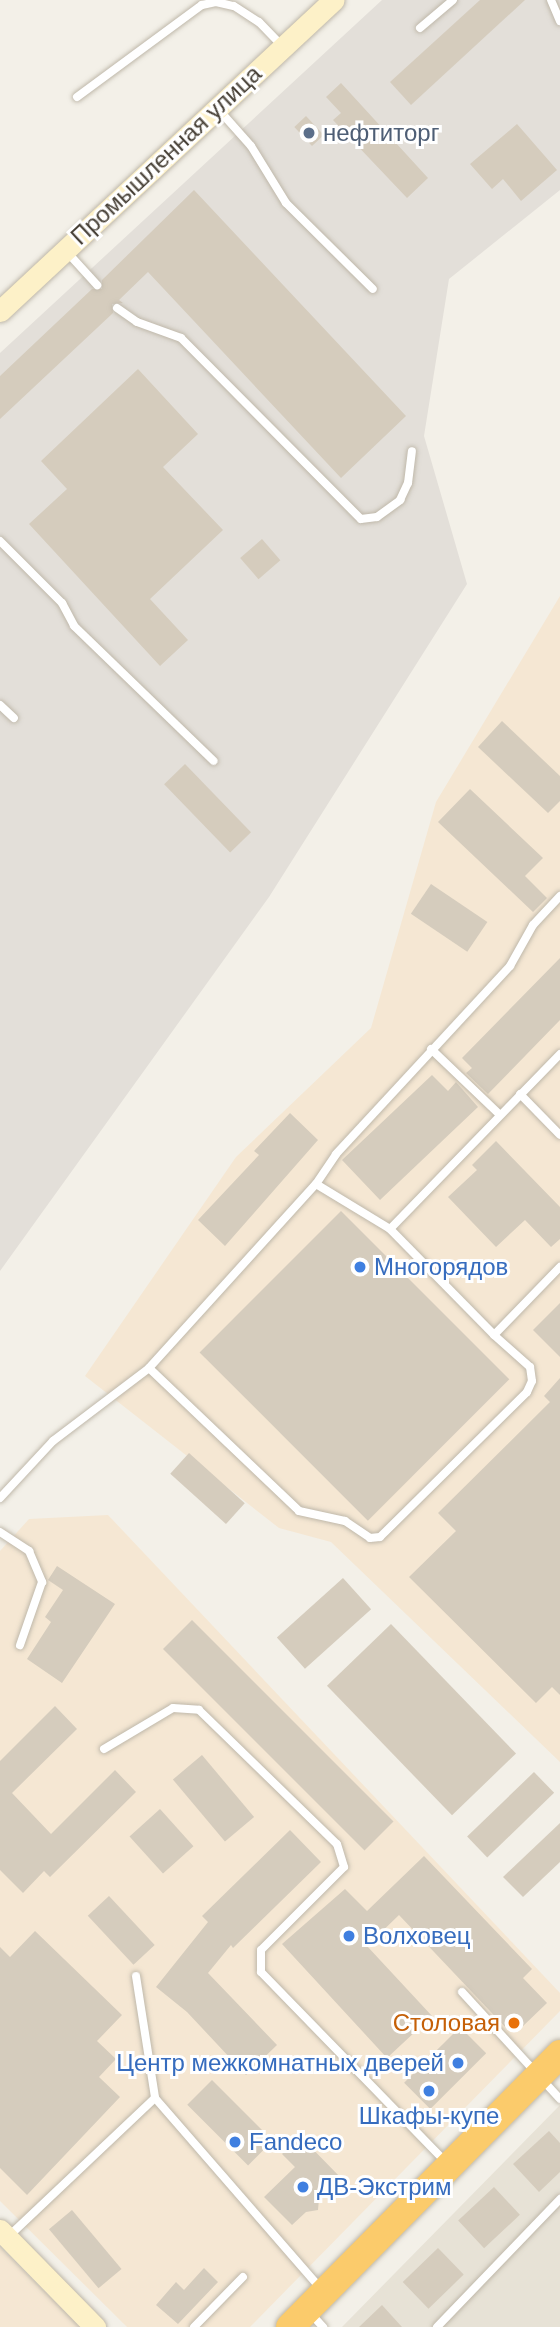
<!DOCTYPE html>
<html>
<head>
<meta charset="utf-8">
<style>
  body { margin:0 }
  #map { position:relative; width:560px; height:2327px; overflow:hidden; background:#f3f0e8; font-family:Helvetica,sans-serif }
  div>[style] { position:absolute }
  .residential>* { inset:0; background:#e7e2d6 }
  .commercial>* { inset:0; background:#f5e7d3 }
  .industrial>* { inset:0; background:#e3dfd9 }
  .building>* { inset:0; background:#d5ccbd; transform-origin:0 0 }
  .roads { filter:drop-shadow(0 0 2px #bfb8aa) drop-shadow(0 0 2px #bfb8aa) }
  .lane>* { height:8px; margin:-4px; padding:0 4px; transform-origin:4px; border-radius:4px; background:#fff }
  .secondary>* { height:21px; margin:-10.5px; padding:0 10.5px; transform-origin:10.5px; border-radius:10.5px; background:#fdf1c8 }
  .highway>* { height:28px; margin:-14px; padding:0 14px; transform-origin:14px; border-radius:14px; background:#fbcb6b }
  .dots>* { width:19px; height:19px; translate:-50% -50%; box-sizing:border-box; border:4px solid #fff; border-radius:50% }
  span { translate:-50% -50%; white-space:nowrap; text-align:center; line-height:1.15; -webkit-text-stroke:6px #fff; paint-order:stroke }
  .service-label { font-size:24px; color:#4e5e75 }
  .left { translate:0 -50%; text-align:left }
  .street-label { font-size:24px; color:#474036 }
  .shop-label { font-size:24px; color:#366cbe }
  .right { translate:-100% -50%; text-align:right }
  .food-label { font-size:24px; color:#c56008 }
</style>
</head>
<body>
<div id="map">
  <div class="residential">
    <div style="clip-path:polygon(560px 2105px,560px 2327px,342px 2327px)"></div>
  </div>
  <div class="commercial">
    <div style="clip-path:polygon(560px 596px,560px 1762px,331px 1542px,279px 1528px,85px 1376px,236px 1157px,371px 1028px,436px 802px)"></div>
    <div style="clip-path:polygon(108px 1515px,560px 1993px,560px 2011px,250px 2327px,127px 2327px,0 2201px,0 1551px,29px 1519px)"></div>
    <div style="clip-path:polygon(0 2247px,80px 2327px,0 2327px)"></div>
  </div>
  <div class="industrial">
    <div style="clip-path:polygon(382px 0,560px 0,560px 190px,449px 279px,424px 436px,467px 584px,269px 897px,0 1271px,0 353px)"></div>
  </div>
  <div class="building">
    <div style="clip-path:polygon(480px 0,525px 0,411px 105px,390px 82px)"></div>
    <div style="clip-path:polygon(341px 83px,428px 178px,407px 198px,333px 120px,341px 113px,326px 97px)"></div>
    <div style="left:306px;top:116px;width:26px;height:16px;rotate:47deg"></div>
    <div style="clip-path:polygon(517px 124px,557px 170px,521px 201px,503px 179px,492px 189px,470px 164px)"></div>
    <div style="clip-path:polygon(194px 190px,406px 416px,341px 478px,148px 272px,119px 300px,123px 303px,112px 304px,113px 313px,0 419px,0 376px,92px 289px,102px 289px,102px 280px)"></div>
    <div style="clip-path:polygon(138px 369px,198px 434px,163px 467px,223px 530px,150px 599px,188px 640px,160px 666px,29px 524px,67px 489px,41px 461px)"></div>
    <div style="left:262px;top:539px;width:28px;height:29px;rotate:49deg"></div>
    <div style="clip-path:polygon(502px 721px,560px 776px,560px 801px,548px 813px,478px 747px)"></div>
    <div style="left:185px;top:764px;width:95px;height:29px;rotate:46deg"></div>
    <div style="clip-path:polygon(470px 789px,543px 858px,525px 876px,547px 898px,533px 912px,438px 822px)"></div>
    <div style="left:431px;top:884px;width:68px;height:36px;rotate:34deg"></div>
    <div style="clip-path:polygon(560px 958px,560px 1020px,488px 1094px,466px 1073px,472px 1068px,462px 1058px)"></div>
    <div style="clip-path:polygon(432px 1075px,448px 1091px,456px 1082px,478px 1107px,380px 1200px,342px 1160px)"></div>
    <div style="clip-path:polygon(290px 1113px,318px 1140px,225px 1246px,198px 1220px,259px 1155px,254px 1151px)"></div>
    <div style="clip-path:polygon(496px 1141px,560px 1207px,560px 1239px,551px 1247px,525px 1220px,496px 1247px,448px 1197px,477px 1170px,472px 1165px)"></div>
    <div style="left:341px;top:1211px;width:238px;height:200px;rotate:45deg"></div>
    <div style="clip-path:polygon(560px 1303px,560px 1357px,533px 1330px)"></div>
    <div style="clip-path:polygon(560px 1378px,560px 1695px,552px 1687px,536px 1703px,409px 1577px,456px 1531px,438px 1513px,550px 1402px,544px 1396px)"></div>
    <div style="left:189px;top:1453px;width:75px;height:28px;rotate:42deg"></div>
    <div style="clip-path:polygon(57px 1566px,115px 1604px,62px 1683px,27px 1659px,51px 1622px,45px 1617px,63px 1590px,48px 1580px)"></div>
    <div style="left:343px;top:1578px;width:42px;height:89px;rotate:48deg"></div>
    <div style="left:192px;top:1620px;width:285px;height:41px;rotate:45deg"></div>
    <div style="left:391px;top:1624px;width:180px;height:89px;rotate:46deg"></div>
    <div style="clip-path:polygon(55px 1706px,77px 1729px,12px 1793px,51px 1834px,115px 1770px,136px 1792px,50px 1877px,44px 1871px,23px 1893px,0 1870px,0 1761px)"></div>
    <div style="left:202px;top:1755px;width:81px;height:38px;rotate:50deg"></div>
    <div style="left:534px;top:1772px;width:29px;height:93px;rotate:46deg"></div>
    <div style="left:160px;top:1809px;width:50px;height:41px;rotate:48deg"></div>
    <div style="clip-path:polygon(560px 1823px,560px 1862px,523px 1897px,503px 1877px)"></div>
    <div style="clip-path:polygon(290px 1830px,321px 1862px,233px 1948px,231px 1945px,208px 1973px,277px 2045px,246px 2075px,187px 2012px,156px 1987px,208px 1922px,202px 1916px)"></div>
    <div style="clip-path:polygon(424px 1856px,532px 1969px,523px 1978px,547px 2003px,521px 2028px,507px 2029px,399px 1915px,367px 1946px,432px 2016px,387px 2058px,282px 1944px,345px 1889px,367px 1911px)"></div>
    <div style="left:109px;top:1896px;width:67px;height:29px;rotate:47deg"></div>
    <div style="clip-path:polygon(35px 1931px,122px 2015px,97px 2041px,116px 2059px,99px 2077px,120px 2097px,27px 2195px,0 2168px,0 1947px,10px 1957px)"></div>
    <div style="left:460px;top:2027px;width:37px;height:79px;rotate:45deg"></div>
    <div style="left:212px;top:2080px;width:86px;height:35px;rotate:45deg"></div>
    <div style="clip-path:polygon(549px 2131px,560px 2143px,560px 2172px,539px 2192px,513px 2164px)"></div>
    <div style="clip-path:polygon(300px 2136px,341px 2178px,319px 2199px,318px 2210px,306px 2212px,292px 2225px,264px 2197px,295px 2167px,282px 2154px)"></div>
    <div style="left:494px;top:2187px;width:38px;height:49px;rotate:47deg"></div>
    <div style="left:72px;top:2210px;width:77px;height:30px;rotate:50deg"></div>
    <div style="left:438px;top:2248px;width:37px;height:49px;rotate:46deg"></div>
    <div style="clip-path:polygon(204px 2268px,218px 2282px,178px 2324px,156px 2305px,176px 2282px,184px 2290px)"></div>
    <div style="clip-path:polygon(382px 2305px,402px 2327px,359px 2327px)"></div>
  </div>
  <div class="roads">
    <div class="lane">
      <div style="left:551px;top:0;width:23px;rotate:67deg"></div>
      <div style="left:420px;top:28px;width:43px;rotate:-40.3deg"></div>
      <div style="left:77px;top:97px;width:155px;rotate:-36.4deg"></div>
      <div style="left:202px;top:5px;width:14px;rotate:-12deg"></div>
      <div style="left:216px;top:2px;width:18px;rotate:13deg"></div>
      <div style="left:234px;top:6px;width:30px;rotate:33deg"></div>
      <div style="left:259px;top:22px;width:32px;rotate:46deg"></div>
      <div style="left:219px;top:110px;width:48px;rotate:48.4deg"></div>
      <div style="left:251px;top:146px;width:67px;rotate:58.4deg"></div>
      <div style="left:286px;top:203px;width:122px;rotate:44.7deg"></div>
      <div style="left:67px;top:252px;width:45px;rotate:47.7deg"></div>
      <div style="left:117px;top:308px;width:24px;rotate:35deg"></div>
      <div style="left:137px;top:322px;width:47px;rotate:20deg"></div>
      <div style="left:181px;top:338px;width:255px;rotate:45.2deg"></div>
      <div style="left:361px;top:519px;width:16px;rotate:-7deg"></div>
      <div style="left:377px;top:517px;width:29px;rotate:-36deg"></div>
      <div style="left:400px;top:500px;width:19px;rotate:-65deg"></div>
      <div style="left:408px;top:483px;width:32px;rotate:-83deg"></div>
      <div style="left:0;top:541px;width:88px;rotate:45deg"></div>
      <div style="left:62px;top:603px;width:26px;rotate:62deg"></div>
      <div style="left:74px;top:626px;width:194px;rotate:44deg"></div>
      <div style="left:0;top:705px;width:19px;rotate:43deg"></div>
      <div style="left:431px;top:1049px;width:95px;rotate:43.7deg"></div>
      <div style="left:520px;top:1094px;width:57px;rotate:45.7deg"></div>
      <div style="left:316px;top:1184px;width:87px;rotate:31.3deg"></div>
      <div style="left:390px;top:1229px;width:244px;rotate:-45.8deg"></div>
      <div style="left:390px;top:1229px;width:148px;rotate:45.5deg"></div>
      <div style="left:149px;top:1368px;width:207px;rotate:43.6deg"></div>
      <div style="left:299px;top:1511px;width:47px;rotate:12.3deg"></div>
      <div style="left:345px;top:1521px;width:30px;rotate:34deg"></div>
      <div style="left:370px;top:1538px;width:10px;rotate:-6deg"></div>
      <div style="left:380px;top:1537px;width:206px;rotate:-44.6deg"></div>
      <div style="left:527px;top:1392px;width:12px;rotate:-66deg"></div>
      <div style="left:532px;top:1381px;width:14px;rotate:-98deg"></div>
      <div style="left:530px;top:1367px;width:48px;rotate:-138.4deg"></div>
      <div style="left:494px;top:1335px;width:95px;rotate:-45.9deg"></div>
      <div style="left:0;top:1498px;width:78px;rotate:-47.1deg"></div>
      <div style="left:53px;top:1441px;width:121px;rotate:-37.2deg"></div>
      <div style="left:149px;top:1368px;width:248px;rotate:-47.8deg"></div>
      <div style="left:316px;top:1184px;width:36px;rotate:-56deg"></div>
      <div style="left:336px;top:1154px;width:256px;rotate:-47.2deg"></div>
      <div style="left:510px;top:966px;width:47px;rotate:-60.7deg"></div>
      <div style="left:533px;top:925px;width:40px;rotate:-47deg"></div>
      <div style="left:0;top:1532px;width:35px;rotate:33deg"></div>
      <div style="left:29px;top:1551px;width:34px;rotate:67deg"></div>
      <div style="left:42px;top:1582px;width:67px;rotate:109.2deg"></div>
      <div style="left:104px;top:1749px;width:80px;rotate:-30.7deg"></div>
      <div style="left:173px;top:1708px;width:26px;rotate:4deg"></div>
      <div style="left:199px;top:1710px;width:192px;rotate:44.2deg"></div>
      <div style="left:337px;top:1844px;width:24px;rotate:73deg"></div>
      <div style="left:344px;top:1867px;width:117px;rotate:135deg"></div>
      <div style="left:261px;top:1950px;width:22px;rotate:90deg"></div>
      <div style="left:261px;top:1972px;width:265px;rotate:45.8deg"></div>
      <div style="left:136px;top:1976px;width:123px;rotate:81.1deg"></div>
      <div style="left:155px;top:2098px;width:252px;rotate:49deg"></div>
      <div style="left:462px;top:1992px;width:145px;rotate:47.5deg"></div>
      <div style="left:9px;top:2236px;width:201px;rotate:-43.4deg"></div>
      <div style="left:311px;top:2314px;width:18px;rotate:47deg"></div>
      <div style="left:194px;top:2327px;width:70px;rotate:-45.6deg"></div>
      <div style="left:437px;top:2327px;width:178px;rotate:-46.1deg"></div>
    </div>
    <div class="secondary">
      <div style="left:0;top:311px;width:456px;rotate:-43deg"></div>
      <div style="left:0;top:2230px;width:136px;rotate:45.6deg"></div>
    </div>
    <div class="highway">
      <div style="left:290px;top:2327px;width:384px;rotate:-45.3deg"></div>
    </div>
  </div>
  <div class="dots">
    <div style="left:309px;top:133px;background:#5c6f8a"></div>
    <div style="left:360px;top:1267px;background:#3f7fe0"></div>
    <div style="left:349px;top:1936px;background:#3f7fe0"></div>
    <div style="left:514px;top:2023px;background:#e8710a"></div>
    <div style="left:458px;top:2063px;background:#3f7fe0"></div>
    <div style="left:429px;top:2091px;background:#3f7fe0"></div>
    <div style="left:235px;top:2142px;background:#3f7fe0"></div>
    <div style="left:303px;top:2187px;background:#3f7fe0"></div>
  </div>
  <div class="service-label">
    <span class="left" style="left:323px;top:133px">нефтиторг</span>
  </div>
  <div class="street-label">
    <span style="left:166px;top:155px;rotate:-43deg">Промышленная улица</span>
  </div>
  <div class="shop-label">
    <span class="left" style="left:374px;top:1267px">Многорядов</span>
    <span class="left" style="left:363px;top:1936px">Волховец</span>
    <span class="right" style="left:444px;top:2063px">Центр межкомнатных дверей</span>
    <span style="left:429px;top:2116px">Шкафы-купе</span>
    <span class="left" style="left:249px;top:2142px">Fandeco</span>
    <span class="left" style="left:317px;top:2187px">ДВ-Экстрим</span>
  </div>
  <div class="food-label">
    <span class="right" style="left:500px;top:2023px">Столовая</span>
  </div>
</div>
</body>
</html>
